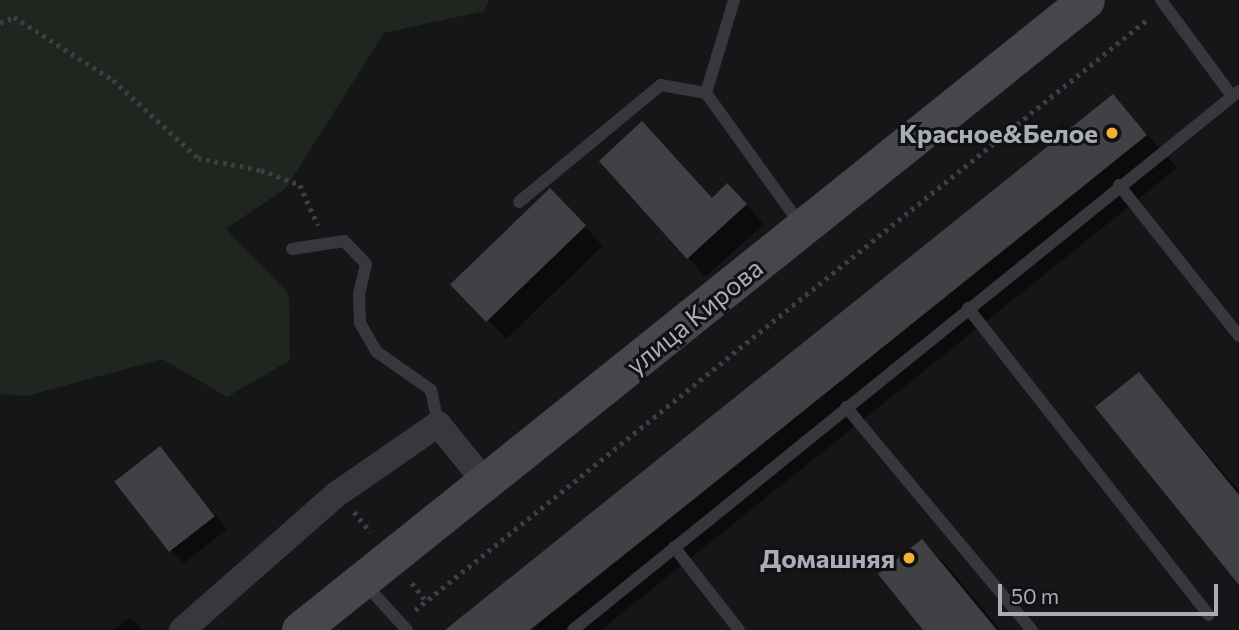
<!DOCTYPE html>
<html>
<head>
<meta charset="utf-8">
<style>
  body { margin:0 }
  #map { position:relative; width:1239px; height:630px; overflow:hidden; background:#161618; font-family:Commissioner,sans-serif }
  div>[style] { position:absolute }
  .green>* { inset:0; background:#1e261f }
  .shadow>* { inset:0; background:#0007; transform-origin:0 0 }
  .building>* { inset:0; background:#404145; transform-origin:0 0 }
  .path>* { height:4.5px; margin-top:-2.25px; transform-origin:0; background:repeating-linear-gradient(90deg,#3d3f44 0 3.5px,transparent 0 8.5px) }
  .lane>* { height:12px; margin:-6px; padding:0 6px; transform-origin:6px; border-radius:6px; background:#37383d }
  .street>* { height:26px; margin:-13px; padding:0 13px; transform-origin:13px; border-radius:13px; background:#37383d }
  .secondary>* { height:37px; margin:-18.5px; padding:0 18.5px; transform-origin:18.5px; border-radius:18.5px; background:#45474d }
  .dots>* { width:19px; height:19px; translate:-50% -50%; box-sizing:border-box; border:4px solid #111113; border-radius:50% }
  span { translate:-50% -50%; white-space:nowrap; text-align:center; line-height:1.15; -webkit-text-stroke:6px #111113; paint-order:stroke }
  .poi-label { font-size:26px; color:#a8adb8; font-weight:700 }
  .right { translate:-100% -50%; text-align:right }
  .street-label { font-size:26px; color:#a8adb8 }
  .scale { position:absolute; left:998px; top:584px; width:220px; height:32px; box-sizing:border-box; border:4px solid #a8adb8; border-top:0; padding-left:9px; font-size:21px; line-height:24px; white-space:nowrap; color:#a8adb8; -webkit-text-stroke:5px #111113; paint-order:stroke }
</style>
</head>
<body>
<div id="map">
  <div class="green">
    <div style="clip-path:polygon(0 0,489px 0,484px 11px,384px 33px,286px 188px,226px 229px,289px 294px,290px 360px,227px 397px,162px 359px,27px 396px,0 394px)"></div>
  </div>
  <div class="shadow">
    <div style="clip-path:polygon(1113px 96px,1177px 168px,601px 630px,450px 630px)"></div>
    <div style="left:550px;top:191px;width:76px;height:134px;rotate:46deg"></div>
    <div style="left:746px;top:204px;width:27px;height:79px;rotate:48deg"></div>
    <div style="clip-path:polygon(1139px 374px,1239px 491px,1239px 582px)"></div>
    <div style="clip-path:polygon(160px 449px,227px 529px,184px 563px,171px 550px)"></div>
    <div style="clip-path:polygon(922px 541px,950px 569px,1000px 630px,926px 630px)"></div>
    <div style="clip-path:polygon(130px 617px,143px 630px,114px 630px)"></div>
  </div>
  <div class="building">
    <div style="clip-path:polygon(1113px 94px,1147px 135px,689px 503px,530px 630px,445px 630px)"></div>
    <div style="clip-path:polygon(642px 121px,712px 198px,727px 183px,747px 204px,687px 259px,599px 161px)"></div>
    <div style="left:550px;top:188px;width:52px;height:139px;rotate:46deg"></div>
    <div style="clip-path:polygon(1139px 372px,1239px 495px,1239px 585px,1095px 407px)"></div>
    <div style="left:160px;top:446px;width:89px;height:58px;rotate:52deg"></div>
    <div style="clip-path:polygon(922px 539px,997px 630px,923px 630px,878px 574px)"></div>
  </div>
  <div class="path">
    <div style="left:0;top:23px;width:15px;rotate:-23deg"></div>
    <div style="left:14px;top:17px;width:117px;rotate:32.5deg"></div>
    <div style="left:113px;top:80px;width:115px;rotate:42.5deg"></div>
    <div style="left:198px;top:158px;width:64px;rotate:10.8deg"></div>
    <div style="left:261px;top:170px;width:42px;rotate:21deg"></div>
    <div style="left:300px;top:185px;width:44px;rotate:65.8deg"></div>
    <div style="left:354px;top:512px;width:26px;rotate:50deg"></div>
    <div style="left:412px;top:583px;width:23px;rotate:52deg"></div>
    <div style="left:415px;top:610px;width:943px;rotate:-38.89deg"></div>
  </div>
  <div class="lane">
    <div style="left:1161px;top:0;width:119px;rotate:53.5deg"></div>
    <div style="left:706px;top:93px;width:97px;rotate:-73.2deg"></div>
    <div style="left:1119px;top:185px;width:193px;rotate:51.5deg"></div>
    <div style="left:519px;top:202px;width:184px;rotate:-39.5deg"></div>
    <div style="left:661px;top:85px;width:46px;rotate:10.1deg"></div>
    <div style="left:706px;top:93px;width:163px;rotate:54.3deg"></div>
    <div style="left:292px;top:249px;width:53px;rotate:-8.7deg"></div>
    <div style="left:344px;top:241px;width:32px;rotate:46deg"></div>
    <div style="left:366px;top:264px;width:31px;rotate:103deg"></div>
    <div style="left:359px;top:294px;width:29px;rotate:88deg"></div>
    <div style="left:360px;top:323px;width:34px;rotate:60deg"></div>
    <div style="left:377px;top:352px;width:66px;rotate:35.1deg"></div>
    <div style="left:431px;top:390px;width:35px;rotate:78deg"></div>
    <div style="left:968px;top:308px;width:390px;rotate:51.9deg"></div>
    <div style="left:846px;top:407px;width:290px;rotate:50.2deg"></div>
    <div style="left:674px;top:547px;width:105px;rotate:51.9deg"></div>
    <div style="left:365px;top:584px;width:62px;rotate:47.6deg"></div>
    <div style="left:573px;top:630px;width:857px;rotate:-38.98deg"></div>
  </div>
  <div class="street">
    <div style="left:182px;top:630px;width:206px;rotate:-41.3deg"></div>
    <div style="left:337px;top:494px;width:123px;rotate:-34.7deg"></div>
    <div style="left:438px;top:424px;width:76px;rotate:50.9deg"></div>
  </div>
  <div class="secondary">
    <div style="left:300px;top:630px;width:1007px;rotate:-38.71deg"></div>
  </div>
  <div class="dots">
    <div style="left:1112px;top:133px;background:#f2b134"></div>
    <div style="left:909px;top:558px;background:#f2b134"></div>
  </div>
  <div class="poi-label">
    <span class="right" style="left:1098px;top:133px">Красное&amp;Белое</span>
    <span class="right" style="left:895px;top:558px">Домашняя</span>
  </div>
  <div class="street-label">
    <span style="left:694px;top:316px;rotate:-39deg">улица Кирова</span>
  </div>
  <div class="scale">50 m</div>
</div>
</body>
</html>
